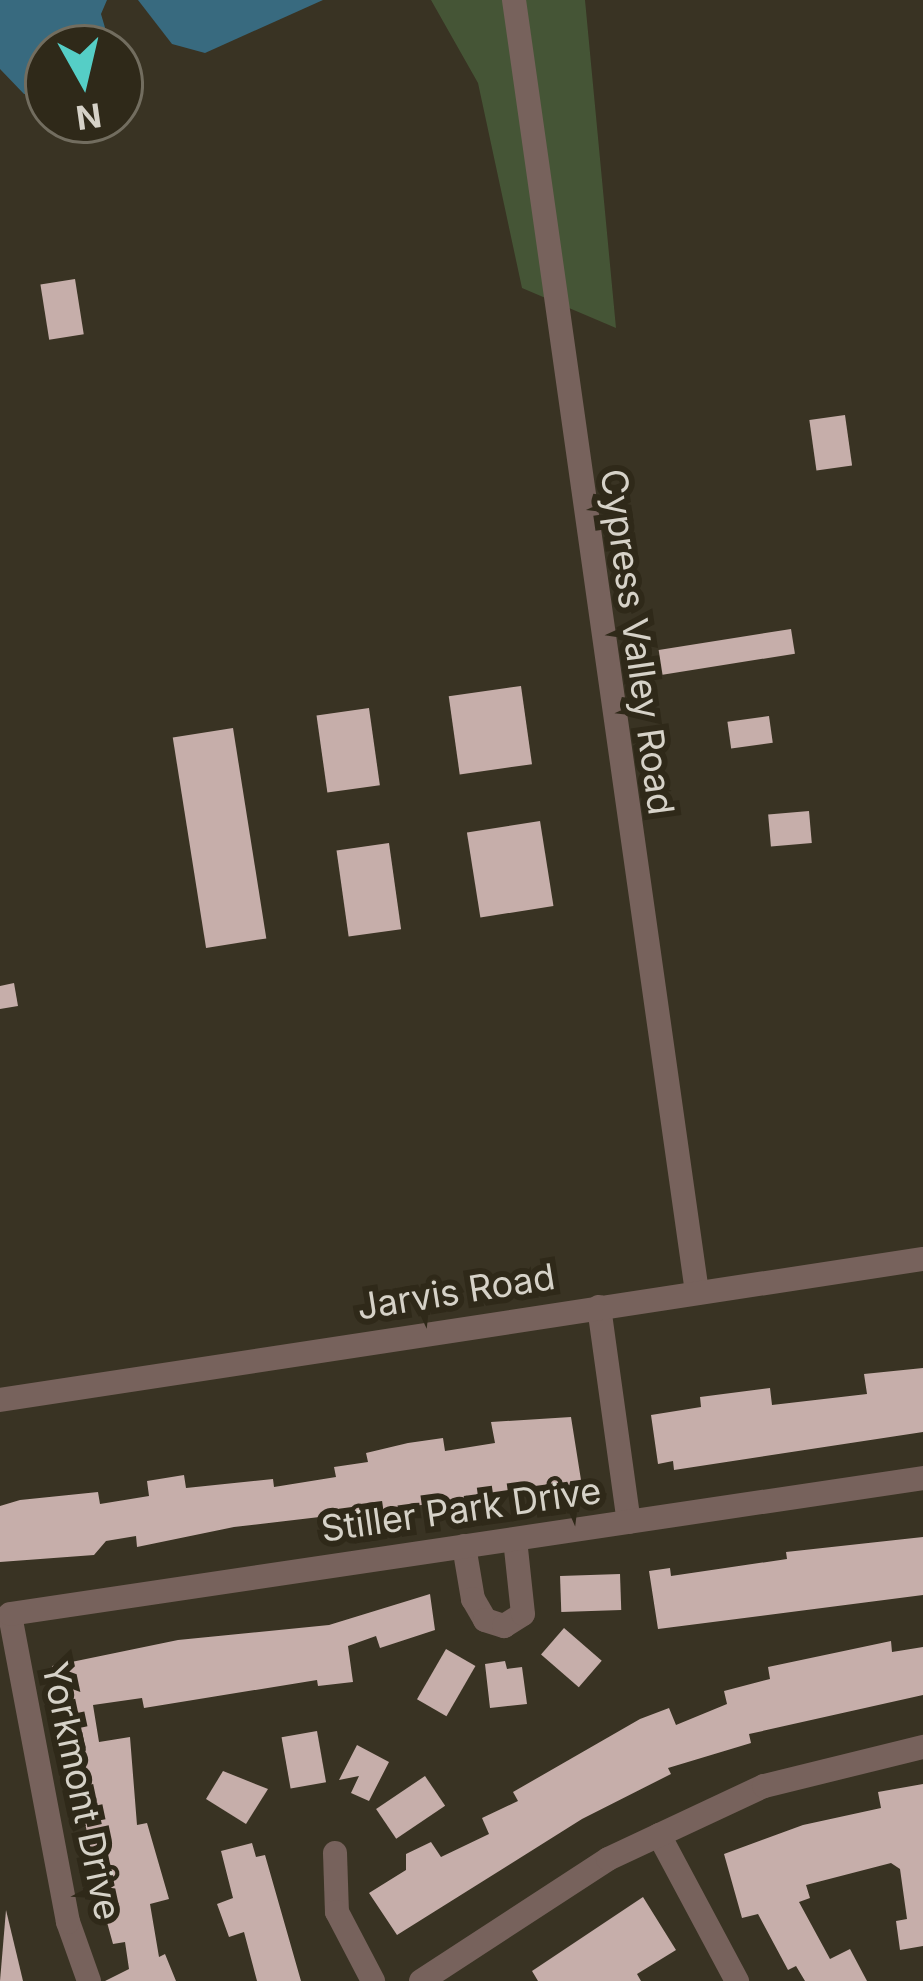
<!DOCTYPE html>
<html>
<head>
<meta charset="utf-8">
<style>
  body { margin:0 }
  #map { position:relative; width:923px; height:1981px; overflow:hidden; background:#393323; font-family:Inter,sans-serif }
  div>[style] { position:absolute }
  .green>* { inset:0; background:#455536 }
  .water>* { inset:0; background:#386a7f }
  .building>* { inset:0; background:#c6aeaa; transform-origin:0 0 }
  .minor>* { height:24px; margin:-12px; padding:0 12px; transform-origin:12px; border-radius:12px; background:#77625c }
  span { translate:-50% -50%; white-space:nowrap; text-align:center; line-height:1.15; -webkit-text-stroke:12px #2f2919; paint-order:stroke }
  .street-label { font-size:36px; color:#d6d2c8 }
  .north { position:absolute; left:24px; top:24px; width:120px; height:120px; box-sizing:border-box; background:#2f2919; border:3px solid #726d5f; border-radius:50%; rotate:172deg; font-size:33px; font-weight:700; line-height:48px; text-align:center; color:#d6d2c8 }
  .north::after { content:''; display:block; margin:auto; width:42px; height:54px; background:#55cec6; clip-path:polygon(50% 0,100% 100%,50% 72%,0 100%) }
</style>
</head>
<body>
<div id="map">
  <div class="green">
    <div style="clip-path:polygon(431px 0,585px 0,616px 328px,522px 288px,478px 83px)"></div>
  </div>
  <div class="water">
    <div style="clip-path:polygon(0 0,107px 0,101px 14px,111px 48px,48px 48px,48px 95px,24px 94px,0 69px)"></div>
    <div style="clip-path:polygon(138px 0,323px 0,205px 53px,172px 44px)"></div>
  </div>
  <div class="building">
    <div style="left:75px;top:279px;width:56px;height:35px;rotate:81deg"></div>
    <div style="left:845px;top:415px;width:51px;height:36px;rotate:82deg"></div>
    <div style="left:791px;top:629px;width:25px;height:134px;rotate:81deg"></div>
    <div style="left:521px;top:686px;width:79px;height:73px;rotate:82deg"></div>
    <div style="left:369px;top:708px;width:78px;height:53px;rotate:82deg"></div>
    <div style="left:769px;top:716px;width:27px;height:42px;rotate:82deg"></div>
    <div style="left:233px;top:728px;width:213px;height:61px;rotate:81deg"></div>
    <div style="left:809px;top:811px;width:32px;height:41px;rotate:85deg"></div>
    <div style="left:540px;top:821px;width:86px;height:74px;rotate:81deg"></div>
    <div style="left:389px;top:843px;width:87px;height:53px;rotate:82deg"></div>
    <div style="clip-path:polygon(14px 983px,18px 1006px,0 1009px,0 986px)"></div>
    <div style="clip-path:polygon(923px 1368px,923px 1432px,674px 1470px,673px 1461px,658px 1464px,651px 1415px,701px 1407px,700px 1397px,770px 1388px,772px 1405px,867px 1394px,864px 1374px)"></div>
    <div style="clip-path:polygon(571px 1417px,581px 1480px,564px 1488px,234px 1527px,137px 1547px,136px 1536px,106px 1541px,94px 1555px,0 1562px,0 1506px,20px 1500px,98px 1492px,100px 1504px,149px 1496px,147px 1481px,184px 1475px,186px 1488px,273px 1479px,274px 1487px,336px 1477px,334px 1467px,368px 1462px,366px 1453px,408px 1443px,443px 1438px,445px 1451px,495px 1443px,491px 1422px)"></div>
    <div style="clip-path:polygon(923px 1537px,923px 1595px,658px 1629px,649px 1571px,670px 1568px,671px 1576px,787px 1559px,786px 1552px)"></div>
    <div style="left:620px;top:1574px;width:36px;height:60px;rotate:88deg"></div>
    <div style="clip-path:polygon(430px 1594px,435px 1630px,380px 1648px,376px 1636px,348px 1646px,353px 1682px,318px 1686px,317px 1680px,144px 1708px,142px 1698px,93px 1705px,99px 1742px,130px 1737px,137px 1825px,147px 1823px,169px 1899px,150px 1904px,159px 1957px,165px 1954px,176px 1981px,105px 1981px,129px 1969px,125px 1942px,113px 1944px,105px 1915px,82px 1809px,80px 1789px,89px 1787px,77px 1718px,61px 1720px,52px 1666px,178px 1640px,329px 1625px)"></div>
    <div style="left:564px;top:1628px;width:50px;height:35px;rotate:41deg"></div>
    <div style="clip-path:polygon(891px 1641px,892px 1652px,923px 1647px,923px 1695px,749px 1734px,751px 1743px,668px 1768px,671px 1774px,582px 1819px,397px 1935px,369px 1893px,406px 1870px,406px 1854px,431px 1842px,441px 1857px,489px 1834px,482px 1818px,518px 1801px,513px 1792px,640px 1719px,669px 1708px,676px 1725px,727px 1704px,724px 1691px,770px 1679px,768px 1667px)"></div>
    <div style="left:446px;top:1649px;width:34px;height:58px;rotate:30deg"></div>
    <div style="clip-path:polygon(505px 1661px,507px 1669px,522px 1667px,527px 1704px,490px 1708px,485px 1664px)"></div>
    <div style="left:317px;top:1731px;width:52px;height:36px;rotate:80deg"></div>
    <div style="clip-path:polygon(357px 1745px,389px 1762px,369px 1801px,351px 1793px,359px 1776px,339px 1780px)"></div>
    <div style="clip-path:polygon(223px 1771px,268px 1789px,246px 1824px,206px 1799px)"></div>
    <div style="left:425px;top:1776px;width:36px;height:59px;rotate:56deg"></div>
    <div style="clip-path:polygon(923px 1784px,923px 1946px,900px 1950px,896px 1921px,907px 1919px,900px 1869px,891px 1863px,806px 1885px,810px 1898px,799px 1902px,830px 1959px,850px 1949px,867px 1981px,805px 1981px,796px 1966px,788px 1970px,758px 1914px,742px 1918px,724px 1854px,803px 1825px,881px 1808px,878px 1792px)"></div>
    <div style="clip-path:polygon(252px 1843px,256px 1857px,265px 1855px,301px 1981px,257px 1981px,244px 1932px,229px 1937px,217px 1904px,233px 1898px,221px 1851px)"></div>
    <div style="clip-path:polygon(643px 1897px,676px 1950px,637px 1974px,641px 1981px,538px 1981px,532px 1971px)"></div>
    <div style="clip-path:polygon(6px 1910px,18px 1960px,23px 1981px,0 1981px)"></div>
  </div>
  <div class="minor">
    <div style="left:514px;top:0;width:1306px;rotate:81.94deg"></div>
    <div style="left:599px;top:1307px;width:217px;rotate:82.1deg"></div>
    <div style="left:0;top:1400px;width:934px;rotate:-8.69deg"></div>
    <div style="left:464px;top:1546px;width:54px;rotate:80.4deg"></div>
    <div style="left:473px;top:1599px;width:24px;rotate:60deg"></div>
    <div style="left:485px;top:1620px;width:20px;rotate:18deg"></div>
    <div style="left:504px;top:1626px;width:22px;rotate:-32deg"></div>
    <div style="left:523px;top:1614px;width:75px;rotate:-96.1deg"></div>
    <div style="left:659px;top:1835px;width:166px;rotate:61.9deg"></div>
    <div style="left:335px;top:1853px;width:59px;rotate:88.1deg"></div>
    <div style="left:337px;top:1912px;width:78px;rotate:62.4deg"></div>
    <div style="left:89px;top:1981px;width:63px;rotate:-109.6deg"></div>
    <div style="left:68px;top:1922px;width:313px;rotate:-100.7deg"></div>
    <div style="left:10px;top:1614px;width:923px;rotate:-8.47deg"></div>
    <div style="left:421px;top:1981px;width:223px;rotate:-33.1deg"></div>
    <div style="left:608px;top:1859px;width:172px;rotate:-25.1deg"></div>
    <div style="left:764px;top:1786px;width:164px;rotate:-13.8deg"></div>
  </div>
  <div class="street-label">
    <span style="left:637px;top:642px;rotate:82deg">Cypress Valley Road</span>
    <span style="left:456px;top:1292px;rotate:-9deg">Jarvis Road</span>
    <span style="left:461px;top:1510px;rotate:-8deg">Stiller Park Drive</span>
    <span style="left:81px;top:1791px;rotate:78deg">Yorkmont Drive</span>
  </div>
  <div class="north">N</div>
</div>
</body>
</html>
